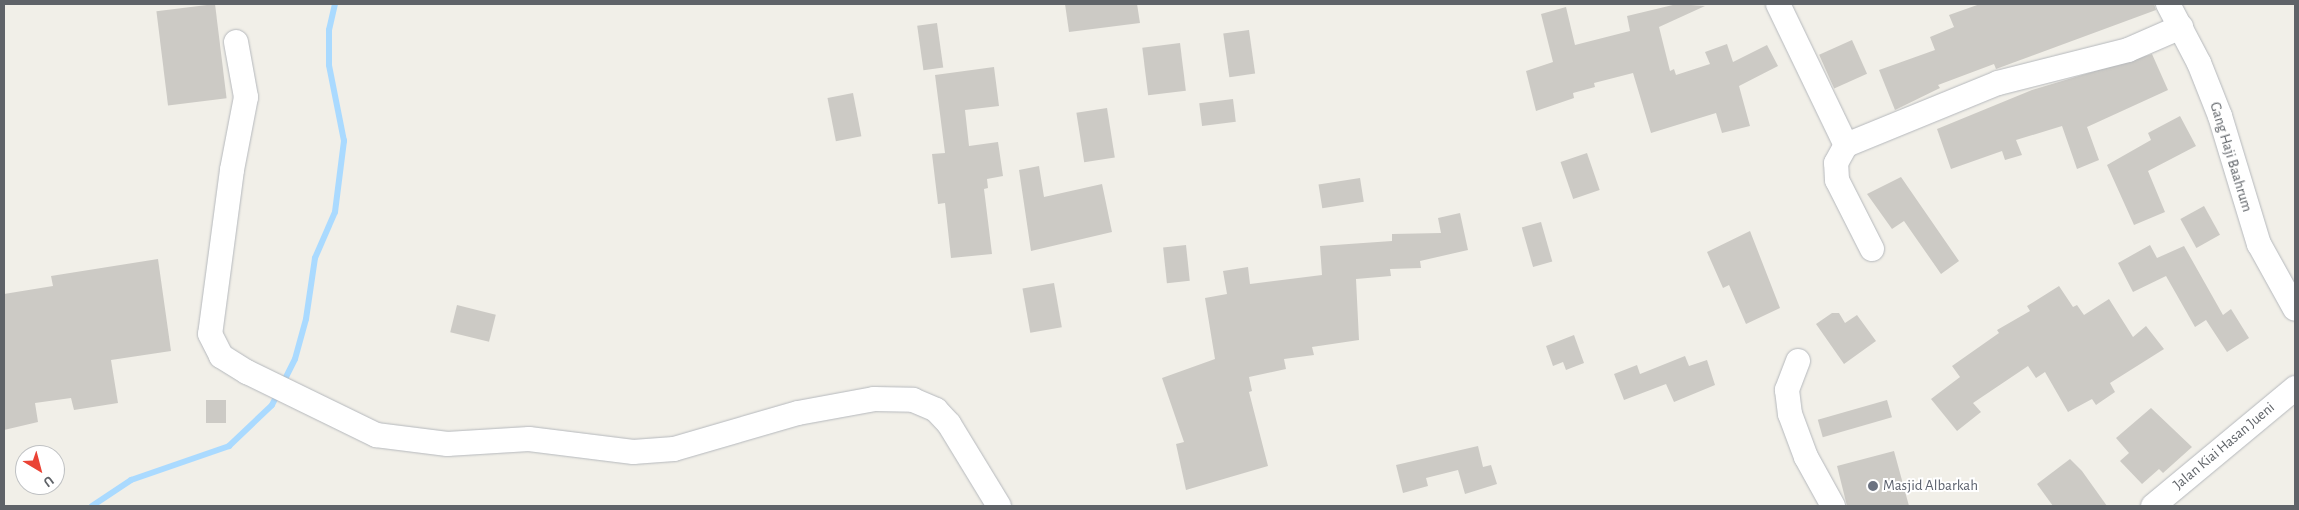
<!DOCTYPE html>
<html>
<head>
<meta charset="utf-8">
<style>
  body { margin:0 }
  #map { position:relative; width:2299px; height:510px; overflow:hidden; background:#f1efe8; font-family:"Alegreya Sans",sans-serif }
  div>[style] { position:absolute }
  .stream>* { height:6px; margin:-3px; padding:0 3px; transform-origin:3px; border-radius:3px; background:#aadaff }
  .building>* { inset:0; background:#cccac5; transform-origin:0 0 }
  .roads { filter:drop-shadow(0 0 1px #b5b8bc) drop-shadow(0 0 1px #b5b8bc) }
  .minor>* { height:24px; margin:-12px; padding:0 12px; transform-origin:12px; border-radius:12px; background:#fff }
  .dots>* { width:14px; height:14px; translate:-50% -50%; box-sizing:border-box; border:2px solid #fff; border-radius:50% }
  span { translate:-50% -50%; white-space:nowrap; text-align:center; line-height:1.15; -webkit-text-stroke:4px #fff; paint-order:stroke }
  .street-label { font-size:15px; color:#5f6368 }
  .worship-label { font-size:15px; color:#5b616d }
  .left { translate:0 -50%; text-align:left }
  .frame { position:absolute; inset:0; border:5px solid #5f6368; pointer-events:none }
  .north { position:absolute; left:15px; top:445px; width:50px; height:50px; box-sizing:border-box; background:#fff; border:1px solid #bfc1c3; border-radius:50%; rotate:143deg; font-size:14px; font-weight:700; line-height:20px; text-align:center; color:#5f6368 }
  .north::after { content:''; display:block; margin:auto; width:18px; height:22px; background:#ea4335; clip-path:polygon(50% 0,100% 100%,50% 72%,0 100%) }
</style>
</head>
<body>
<div id="map">
  <div class="stream">
    <div style="left:92px;top:506px;width:47px;rotate:-33.7deg"></div>
    <div style="left:131px;top:480px;width:104px;rotate:-19.1deg"></div>
    <div style="left:229px;top:446px;width:59px;rotate:-43.6deg"></div>
    <div style="left:272px;top:405px;width:51px;rotate:-63.4deg"></div>
    <div style="left:295px;top:359px;width:41px;rotate:-74.6deg"></div>
    <div style="left:306px;top:319px;width:62px;rotate:-81.6deg"></div>
    <div style="left:315px;top:258px;width:50px;rotate:-66.5deg"></div>
    <div style="left:335px;top:212px;width:72px;rotate:-82.8deg"></div>
    <div style="left:344px;top:141px;width:77px;rotate:-101.2deg"></div>
    <div style="left:329px;top:65px;width:35px;rotate:-90deg"></div>
    <div style="left:329px;top:30px;width:27px;rotate:-77deg"></div>
  </div>
  <div class="building">
    <div style="left:215px;top:4px;width:95px;height:59px;rotate:83deg"></div>
    <div style="clip-path:polygon(1065px 4px,1137px 4px,1140px 23px,1069px 32px)"></div>
    <div style="clip-path:polygon(1677px 4px,1705px 6px,1659px 27px,1670px 71px,1674px 69px,1676px 75px,1710px 64px,1705px 52px,1727px 44px,1733px 62px,1767px 45px,1778px 66px,1739px 86px,1750px 126px,1722px 133px,1716px 113px,1651px 133px,1633px 73px,1594px 83px,1595px 87px,1573px 93px,1574px 98px,1536px 111px,1526px 71px,1553px 62px,1541px 14px,1566px 7px,1575px 45px,1630px 31px,1627px 16px)"></div>
    <div style="clip-path:polygon(1980px 4px,2154px 4px,2156px 10px,1996px 69px,1994px 64px,1938px 85px,1940px 88px,1895px 110px,1879px 70px,1935px 50px,1930px 37px,1954px 27px,1949px 15px)"></div>
    <div style="left:937px;top:23px;width:45px;height:20px;rotate:82deg"></div>
    <div style="left:1249px;top:30px;width:44px;height:26px;rotate:82deg"></div>
    <div style="left:1852px;top:40px;width:37px;height:36px;rotate:66deg"></div>
    <div style="left:1180px;top:43px;width:48px;height:38px;rotate:83deg"></div>
    <div style="clip-path:polygon(2152px 54px,2168px 90px,2087px 127px,2099px 160px,2077px 169px,2062px 126px,2016px 140px,2022px 155px,2005px 160px,2002px 151px,1951px 169px,1937px 129px,2032px 90px)"></div>
    <div style="clip-path:polygon(994px 67px,999px 106px,965px 110px,969px 146px,998px 142px,1003px 176px,987px 179px,988px 188px,984px 189px,992px 254px,951px 258px,945px 203px,938px 204px,932px 154px,945px 153px,935px 75px)"></div>
    <div style="left:853px;top:93px;width:44px;height:26px;rotate:79deg"></div>
    <div style="left:1233px;top:99px;width:23px;height:34px;rotate:83deg"></div>
    <div style="left:1107px;top:108px;width:50px;height:31px;rotate:81deg"></div>
    <div style="clip-path:polygon(2180px 116px,2196px 146px,2148px 171px,2165px 212px,2134px 225px,2107px 165px,2151px 140px,2148px 133px)"></div>
    <div style="left:1587px;top:153px;width:39px;height:28px;rotate:71deg"></div>
    <div style="clip-path:polygon(1039px 166px,1044px 197px,1102px 184px,1112px 232px,1031px 251px,1019px 170px)"></div>
    <div style="clip-path:polygon(1901px 177px,1959px 261px,1941px 274px,1904px 221px,1892px 229px,1867px 194px)"></div>
    <div style="left:1360px;top:178px;width:24px;height:42px;rotate:81deg"></div>
    <div style="left:2204px;top:206px;width:33px;height:27px;rotate:61deg"></div>
    <div style="clip-path:polygon(1460px 213px,1468px 250px,1420px 261px,1421px 268px,1390px 269px,1391px 276px,1356px 279px,1359px 340px,1312px 347px,1314px 355px,1284px 359px,1286px 369px,1249px 377px,1252px 391px,1249px 392px,1268px 466px,1186px 490px,1176px 444px,1184px 442px,1162px 378px,1215px 359px,1205px 298px,1227px 294px,1223px 271px,1248px 267px,1250px 284px,1322px 275px,1320px 246px,1392px 241px,1392px 234px,1441px 233px,1438px 218px)"></div>
    <div style="left:1541px;top:222px;width:41px;height:20px;rotate:74deg"></div>
    <div style="clip-path:polygon(1750px 231px,1780px 308px,1746px 324px,1729px 285px,1723px 288px,1707px 252px)"></div>
    <div style="left:1186px;top:245px;width:36px;height:23px;rotate:84deg"></div>
    <div style="clip-path:polygon(2150px 245px,2157px 258px,2184px 246px,2223px 315px,2231px 309px,2249px 338px,2227px 352px,2206px 320px,2195px 327px,2166px 276px,2133px 292px,2118px 263px)"></div>
    <div style="clip-path:polygon(158px 259px,171px 351px,111px 360px,118px 403px,74px 410px,71px 398px,35px 403px,38px 422px,4px 430px,4px 294px,53px 286px,51px 276px)"></div>
    <div style="left:1054px;top:283px;width:45px;height:32px;rotate:80deg"></div>
    <div style="clip-path:polygon(2059px 286px,2073px 307px,2077px 305px,2084px 315px,2109px 299px,2133px 337px,2146px 326px,2164px 349px,2110px 383px,2115px 392px,2096px 405px,2092px 399px,2068px 412px,2045px 372px,2036px 378px,2028px 366px,1973px 403px,1981px 412px,1957px 431px,1931px 399px,1960px 377px,1952px 366px,1999px 333px,1997px 330px,2030px 311px,2027px 306px)"></div>
    <div style="left:457px;top:305px;width:40px;height:28px;rotate:14deg"></div>
    <div style="clip-path:polygon(1832px 313px,1839px 313px,1845px 323px,1857px 315px,1876px 341px,1844px 364px,1816px 324px)"></div>
    <div style="clip-path:polygon(1574px 335px,1584px 363px,1566px 370px,1563px 362px,1553px 366px,1546px 346px)"></div>
    <div style="clip-path:polygon(1685px 356px,1689px 366px,1707px 360px,1715px 385px,1674px 402px,1666px 384px,1624px 400px,1614px 374px,1637px 365px,1640px 374px)"></div>
    <div style="left:226px;top:400px;width:23px;height:20px;rotate:90deg"></div>
    <div style="left:1887px;top:400px;width:18px;height:72px;rotate:74deg"></div>
    <div style="clip-path:polygon(2151px 408px,2192px 447px,2163px 473px,2159px 469px,2142px 484px,2120px 461px,2129px 453px,2116px 438px)"></div>
    <div style="clip-path:polygon(1478px 446px,1483px 467px,1491px 465px,1497px 484px,1465px 494px,1458px 470px,1426px 478px,1428px 486px,1403px 493px,1396px 465px)"></div>
    <div style="clip-path:polygon(1894px 451px,1909px 506px,1847px 506px,1837px 466px)"></div>
    <div style="clip-path:polygon(2070px 459px,2082px 471px,2107px 506px,2053px 506px,2037px 484px)"></div>
  </div>
  <div class="roads">
    <div class="minor">
      <div style="left:1778px;top:4px;width:157px;rotate:64.3deg"></div>
      <div style="left:2168px;top:4px;width:67px;rotate:62.3deg"></div>
      <div style="left:2199px;top:63px;width:57px;rotate:68.4deg"></div>
      <div style="left:2220px;top:116px;width:134px;rotate:73.1deg"></div>
      <div style="left:2259px;top:244px;width:74px;rotate:61deg"></div>
      <div style="left:236px;top:42px;width:56px;rotate:79.7deg"></div>
      <div style="left:246px;top:97px;width:74px;rotate:100.9deg"></div>
      <div style="left:232px;top:170px;width:165px;rotate:97.6deg"></div>
      <div style="left:210px;top:334px;width:25px;rotate:63deg"></div>
      <div style="left:221px;top:356px;width:31px;rotate:32deg"></div>
      <div style="left:247px;top:372px;width:144px;rotate:26deg"></div>
      <div style="left:376px;top:435px;width:72px;rotate:7.2deg"></div>
      <div style="left:447px;top:444px;width:82px;rotate:-3.5deg"></div>
      <div style="left:529px;top:439px;width:105px;rotate:7.1deg"></div>
      <div style="left:633px;top:452px;width:41px;rotate:-4.2deg"></div>
      <div style="left:674px;top:449px;width:129px;rotate:-16.2deg"></div>
      <div style="left:798px;top:413px;width:77px;rotate:-10.4deg"></div>
      <div style="left:874px;top:399px;width:39px;rotate:1deg"></div>
      <div style="left:913px;top:400px;width:25px;rotate:23deg"></div>
      <div style="left:936px;top:410px;width:19px;rotate:47deg"></div>
      <div style="left:949px;top:424px;width:96px;rotate:58.6deg"></div>
      <div style="left:1872px;top:249px;width:77px;rotate:-116.9deg"></div>
      <div style="left:1837px;top:180px;width:17px;rotate:-93deg"></div>
      <div style="left:1836px;top:163px;width:21px;rotate:-61deg"></div>
      <div style="left:1846px;top:145px;width:164px;rotate:-22.2deg"></div>
      <div style="left:1998px;top:83px;width:134px;rotate:-14.2deg"></div>
      <div style="left:2128px;top:50px;width:58px;rotate:-23.5deg"></div>
      <div style="left:1798px;top:361px;width:31px;rotate:111deg"></div>
      <div style="left:1787px;top:390px;width:24px;rotate:83deg"></div>
      <div style="left:1790px;top:414px;width:46px;rotate:69.6deg"></div>
      <div style="left:1806px;top:457px;width:56px;rotate:61.1deg"></div>
      <div style="left:2153px;top:506px;width:185px;rotate:-39.7deg"></div>
    </div>
  </div>
  <div class="dots">
    <div style="left:1873px;top:486px;background:#6b7280"></div>
  </div>
  <div class="street-label">
    <span style="left:2231px;top:157px;rotate:73deg">Gang Haji Baahrum</span>
    <span style="left:2224px;top:446px;rotate:-40deg">Jalan Kiai Hasan Jueni</span>
  </div>
  <div class="worship-label">
    <span class="left" style="left:1883px;top:486px">Masjid Albarkah</span>
  </div>
  <div class="frame"></div>
  <div class="north">U</div>
</div>
</body>
</html>
